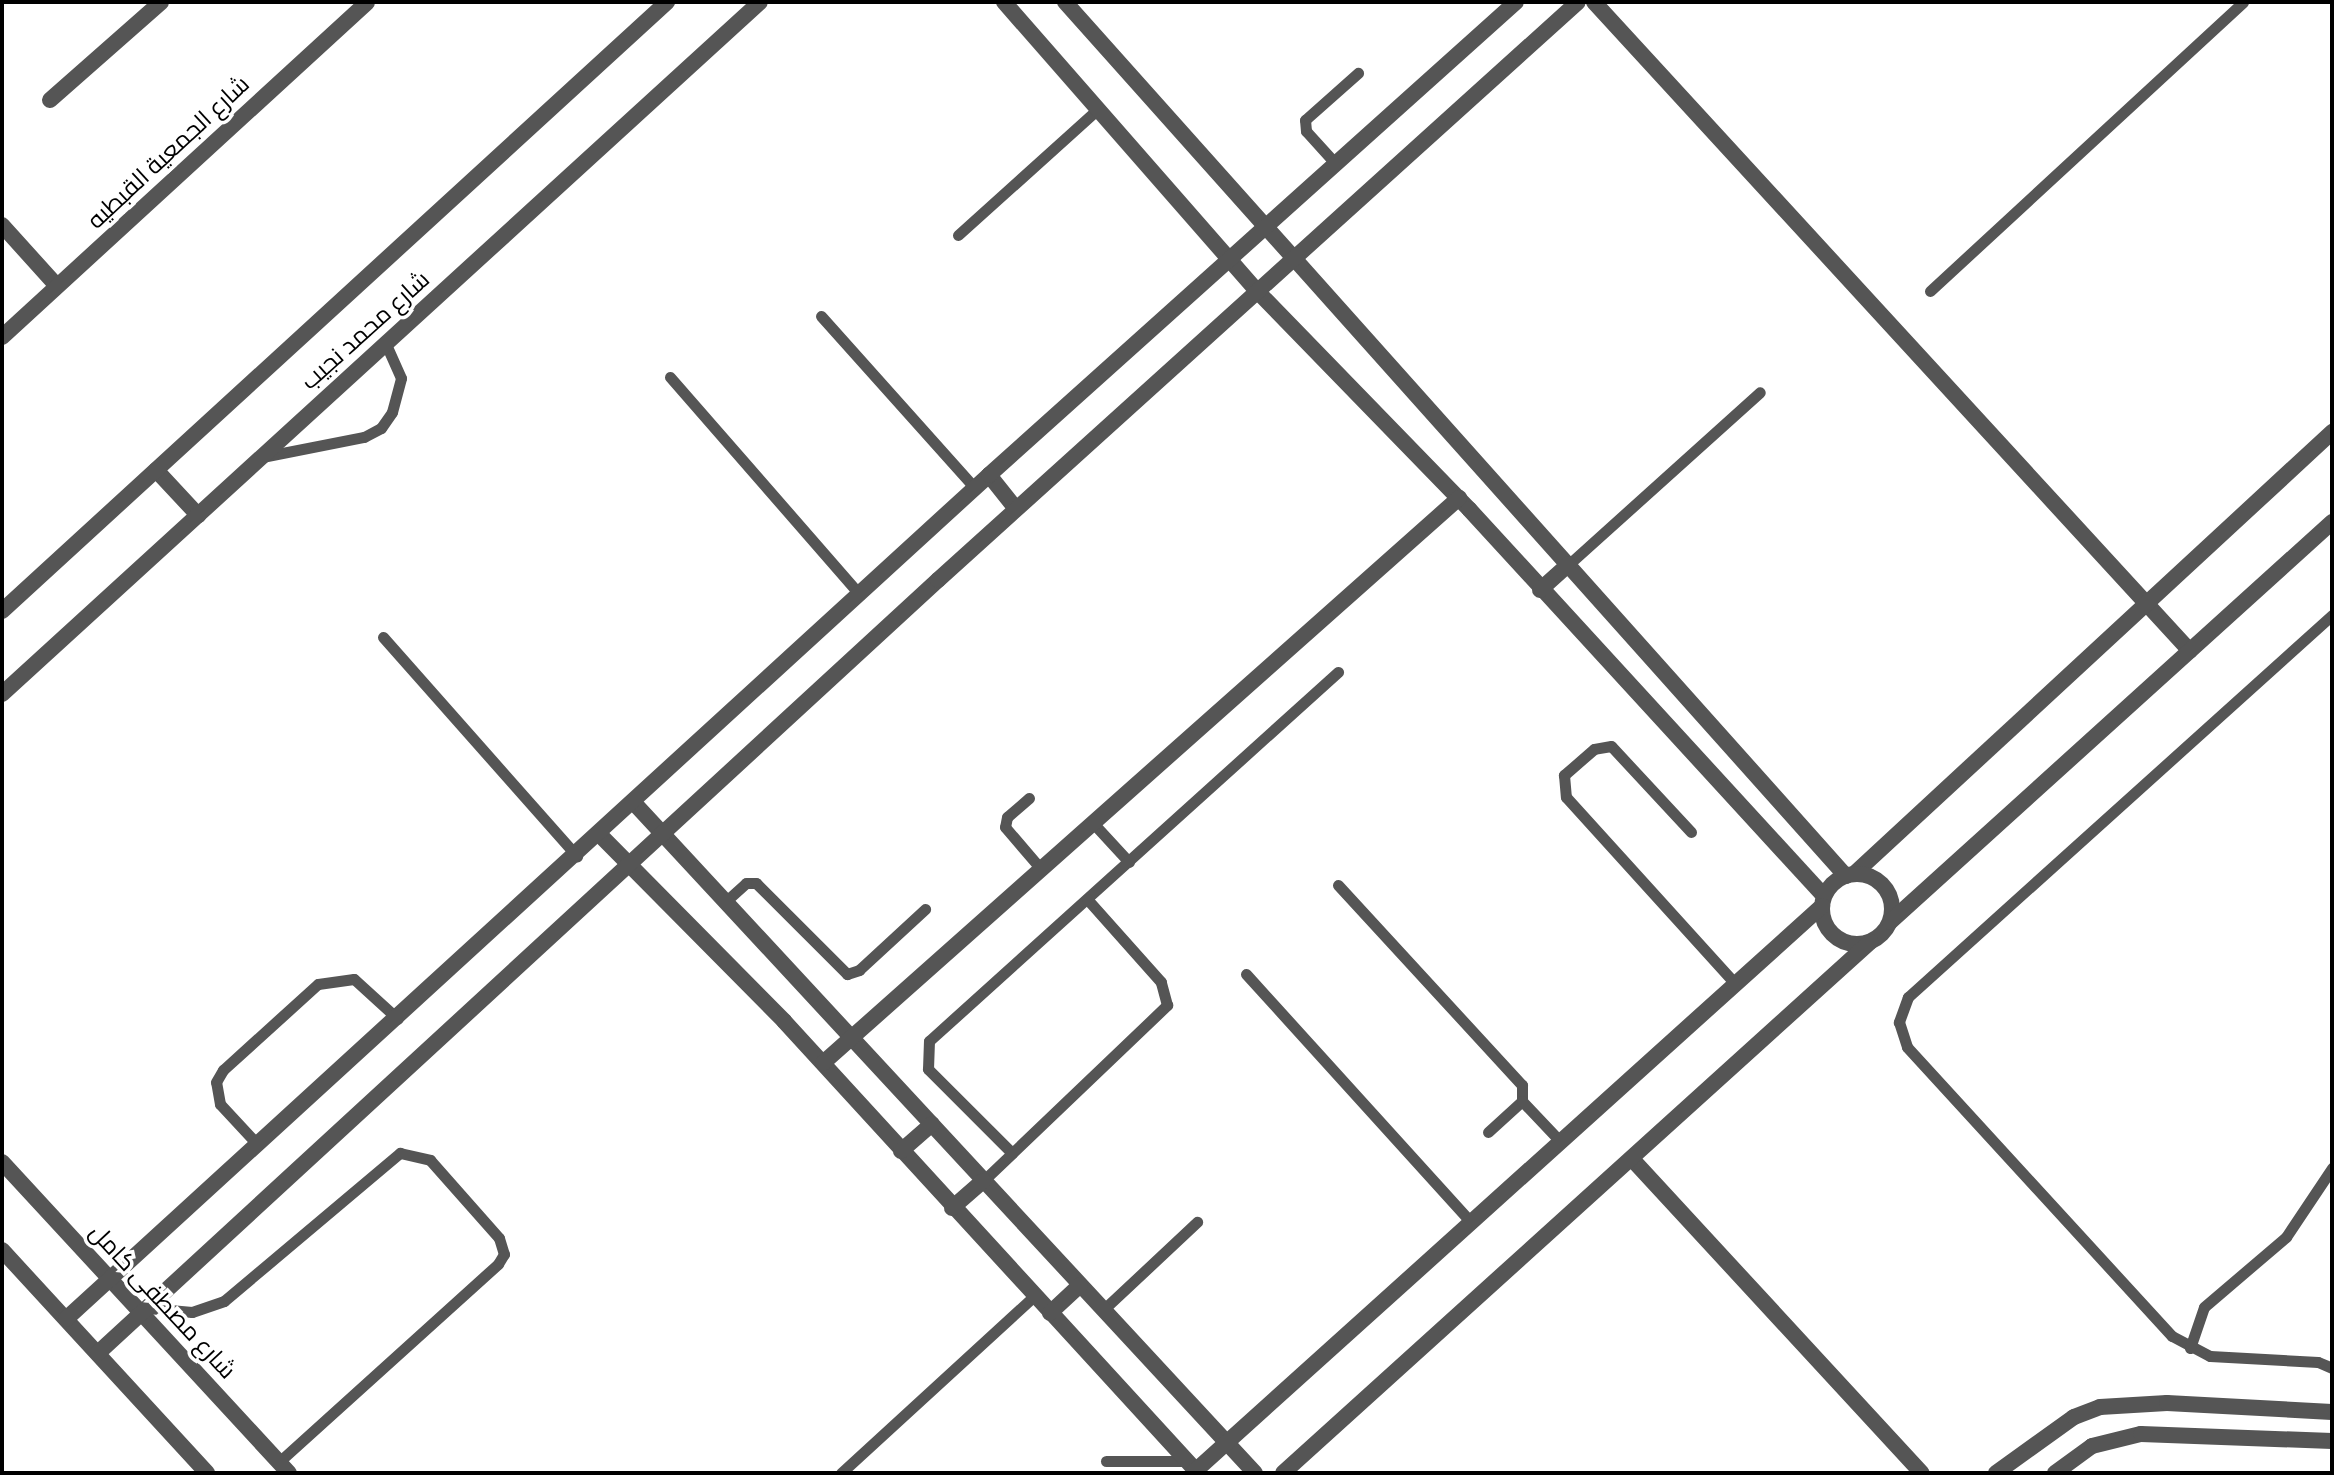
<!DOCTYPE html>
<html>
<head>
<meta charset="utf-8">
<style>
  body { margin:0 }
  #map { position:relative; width:2334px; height:1475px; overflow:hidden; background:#fff; font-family:"PT Sans Narrow",Cairo,sans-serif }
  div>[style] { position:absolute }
  .service>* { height:11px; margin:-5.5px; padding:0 5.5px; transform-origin:5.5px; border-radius:5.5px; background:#555 }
  .minor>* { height:16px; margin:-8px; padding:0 8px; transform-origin:8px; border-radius:8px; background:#555 }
  .minor>.ring { margin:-8px; padding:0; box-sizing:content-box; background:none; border:16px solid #555; border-radius:50% }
  .tertiary>* { height:16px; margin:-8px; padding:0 8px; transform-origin:8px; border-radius:8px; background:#555 }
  span { translate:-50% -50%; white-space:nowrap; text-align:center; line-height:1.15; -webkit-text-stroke:7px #fff; paint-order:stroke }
  .street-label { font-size:24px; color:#000 }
  .frame { position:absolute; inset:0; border:4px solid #000; pointer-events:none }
</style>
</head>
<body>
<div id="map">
  <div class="service">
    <div style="left:1335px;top:163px;width:43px;rotate:-132.2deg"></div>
    <div style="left:1306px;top:131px;width:11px;rotate:-95deg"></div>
    <div style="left:1305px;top:120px;width:71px;rotate:-41.6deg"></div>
    <div style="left:958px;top:235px;width:188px;rotate:-42deg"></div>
    <div style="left:1930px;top:291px;width:426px;rotate:-42.7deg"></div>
    <div style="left:821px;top:316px;width:231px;rotate:48.2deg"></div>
    <div style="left:670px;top:377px;width:289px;rotate:48.9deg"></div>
    <div style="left:262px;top:457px;width:104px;rotate:-11.1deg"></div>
    <div style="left:364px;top:437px;width:19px;rotate:-28deg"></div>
    <div style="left:381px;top:428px;width:19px;rotate:-55deg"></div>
    <div style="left:392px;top:412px;width:35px;rotate:-75deg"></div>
    <div style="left:401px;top:378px;width:37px;rotate:-114deg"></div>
    <div style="left:1568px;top:565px;width:258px;rotate:-42deg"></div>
    <div style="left:2332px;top:615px;width:571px;rotate:137.98deg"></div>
    <div style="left:1908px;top:997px;width:27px;rotate:110deg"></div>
    <div style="left:1899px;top:1022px;width:26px;rotate:72deg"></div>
    <div style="left:1907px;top:1047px;width:392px;rotate:47.5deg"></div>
    <div style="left:2172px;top:1336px;width:43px;rotate:27.8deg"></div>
    <div style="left:2210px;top:1356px;width:108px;rotate:3.2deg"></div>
    <div style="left:2318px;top:1362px;width:15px;rotate:23deg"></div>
    <div style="left:383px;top:637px;width:293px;rotate:48.5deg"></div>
    <div style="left:1029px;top:798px;width:29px;rotate:139deg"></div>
    <div style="left:1007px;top:817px;width:10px;rotate:101deg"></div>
    <div style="left:1005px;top:827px;width:55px;rotate:49.4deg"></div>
    <div style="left:1093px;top:823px;width:53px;rotate:47.3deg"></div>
    <div style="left:1691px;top:832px;width:117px;rotate:-132.9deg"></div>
    <div style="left:1611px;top:746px;width:17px;rotate:170deg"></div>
    <div style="left:1594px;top:749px;width:40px;rotate:139deg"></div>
    <div style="left:1564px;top:775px;width:22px;rotate:85deg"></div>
    <div style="left:1566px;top:797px;width:250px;rotate:47.8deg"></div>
    <div style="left:1338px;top:885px;width:272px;rotate:47.4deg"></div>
    <div style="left:1522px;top:1085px;width:16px;rotate:90deg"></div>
    <div style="left:1522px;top:1101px;width:46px;rotate:137.6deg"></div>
    <div style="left:725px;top:902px;width:28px;rotate:-42deg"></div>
    <div style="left:746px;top:883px;width:10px"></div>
    <div style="left:756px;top:883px;width:129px;rotate:45deg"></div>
    <div style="left:847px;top:974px;width:13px;rotate:-18deg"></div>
    <div style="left:859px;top:970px;width:90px;rotate:-42.7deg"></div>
    <div style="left:1246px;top:974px;width:333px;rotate:47.8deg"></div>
    <div style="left:1522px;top:1101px;width:54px;rotate:46.5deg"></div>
    <div style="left:258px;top:1145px;width:56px;rotate:-132.8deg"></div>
    <div style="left:220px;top:1104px;width:22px;rotate:-100deg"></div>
    <div style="left:216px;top:1082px;width:14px;rotate:-60deg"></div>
    <div style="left:223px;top:1070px;width:128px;rotate:-42.2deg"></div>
    <div style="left:318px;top:984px;width:36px;rotate:-8deg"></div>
    <div style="left:354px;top:979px;width:59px;rotate:42.3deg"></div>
    <div style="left:1012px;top:1153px;width:119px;rotate:-135deg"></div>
    <div style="left:928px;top:1069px;width:28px;rotate:-88deg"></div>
    <div style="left:929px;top:1041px;width:551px;rotate:-42.06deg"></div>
    <div style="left:983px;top:1181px;width:255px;rotate:-43.7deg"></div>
    <div style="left:1167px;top:1005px;width:24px;rotate:-105deg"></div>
    <div style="left:1161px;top:982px;width:111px;rotate:-131.7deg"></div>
    <div style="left:148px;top:1308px;width:44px;rotate:5.2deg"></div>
    <div style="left:192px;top:1312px;width:34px;rotate:-19deg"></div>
    <div style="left:224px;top:1301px;width:230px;rotate:-40.1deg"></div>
    <div style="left:400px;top:1153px;width:31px;rotate:13deg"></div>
    <div style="left:430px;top:1160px;width:104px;rotate:48.5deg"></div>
    <div style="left:499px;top:1238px;width:17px;rotate:73deg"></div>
    <div style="left:504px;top:1254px;width:12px;rotate:121deg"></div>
    <div style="left:498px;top:1264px;width:295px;rotate:137.9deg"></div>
    <div style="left:1103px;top:1310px;width:129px;rotate:-43.1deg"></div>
    <div style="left:2190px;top:1348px;width:43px;rotate:-71.1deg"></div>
    <div style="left:2204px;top:1307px;width:108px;rotate:-40.5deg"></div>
    <div style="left:2286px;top:1237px;width:83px;rotate:-56.3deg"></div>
    <div style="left:1106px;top:1461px;width:81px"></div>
    <div style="left:841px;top:1473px;width:262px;rotate:-42.5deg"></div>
  </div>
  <div class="minor">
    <div style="left:1004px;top:2px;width:386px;rotate:48.8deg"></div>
    <div style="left:1258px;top:292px;width:303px;rotate:45.8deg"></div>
    <div style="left:1469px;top:509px;width:525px;rotate:47.47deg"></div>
    <div style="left:1065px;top:2px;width:1172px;rotate:48.22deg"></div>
    <div style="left:1594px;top:2px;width:881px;rotate:47.44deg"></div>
    <div style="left:50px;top:100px;width:148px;rotate:-41.4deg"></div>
    <div style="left:2px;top:225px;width:82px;rotate:48deg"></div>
    <div style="left:2px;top:337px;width:495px;rotate:-42.5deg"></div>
    <div style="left:989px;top:475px;width:43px;rotate:51.5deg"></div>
    <div style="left:1540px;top:590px;width:38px;rotate:-42deg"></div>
    <div style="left:635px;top:804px;width:912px;rotate:47.18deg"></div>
    <div style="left:600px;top:835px;width:262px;rotate:45.3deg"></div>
    <div style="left:784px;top:1021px;width:613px;rotate:47.51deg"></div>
    <div style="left:1855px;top:873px;width:650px;rotate:-42.75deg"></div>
    <div class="ring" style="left:1822px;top:874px;width:54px;height:54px"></div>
    <div style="left:1890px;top:922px;width:596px;rotate:-42.14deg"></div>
    <div style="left:823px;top:1063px;width:851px;rotate:-41.62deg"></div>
    <div style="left:901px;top:1151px;width:41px;rotate:-41.1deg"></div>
    <div style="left:1632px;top:1159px;width:427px;rotate:47.3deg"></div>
    <div style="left:2px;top:1162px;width:423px;rotate:47.3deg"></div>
    <div style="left:952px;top:1208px;width:41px;rotate:-41.1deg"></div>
    <div style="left:2px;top:1250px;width:303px;rotate:47.4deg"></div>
    <div style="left:1050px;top:1313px;width:41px;rotate:-43deg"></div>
    <div style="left:66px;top:1319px;width:1251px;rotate:-42.44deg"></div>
    <div style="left:989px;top:475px;width:708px;rotate:-41.91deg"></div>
    <div style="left:98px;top:1353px;width:1142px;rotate:-42.62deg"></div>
    <div style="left:938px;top:580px;width:862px;rotate:-42.09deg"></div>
    <div style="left:1193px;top:1473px;width:847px;rotate:-42.03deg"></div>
    <div style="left:1283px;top:1473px;width:792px;rotate:-42.13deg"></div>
    <div style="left:1996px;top:1473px;width:96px;rotate:-35.7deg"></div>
    <div style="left:2074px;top:1417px;width:28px;rotate:-21deg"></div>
    <div style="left:2100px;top:1407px;width:67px;rotate:-3.4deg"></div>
    <div style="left:2167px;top:1403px;width:165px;rotate:3.1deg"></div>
    <div style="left:2055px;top:1473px;width:46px;rotate:-36.1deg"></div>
    <div style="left:2092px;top:1446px;width:50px;rotate:-13.8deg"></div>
    <div style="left:2141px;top:1434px;width:191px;rotate:2.1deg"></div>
  </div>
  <div class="tertiary">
    <div style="left:156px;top:470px;width:62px;rotate:47deg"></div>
    <div style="left:2px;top:611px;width:902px;rotate:-42.48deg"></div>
    <div style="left:2px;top:694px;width:1026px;rotate:-42.39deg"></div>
  </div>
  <div class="street-label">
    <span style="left:168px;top:152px;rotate:-43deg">شارع الجمعية القبطيه</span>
    <span style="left:365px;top:330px;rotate:-42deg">شارع محمد نجيب</span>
    <span style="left:163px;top:1301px;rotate:47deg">شارع مصطفى كامل</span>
  </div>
  <div class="frame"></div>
</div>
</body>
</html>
